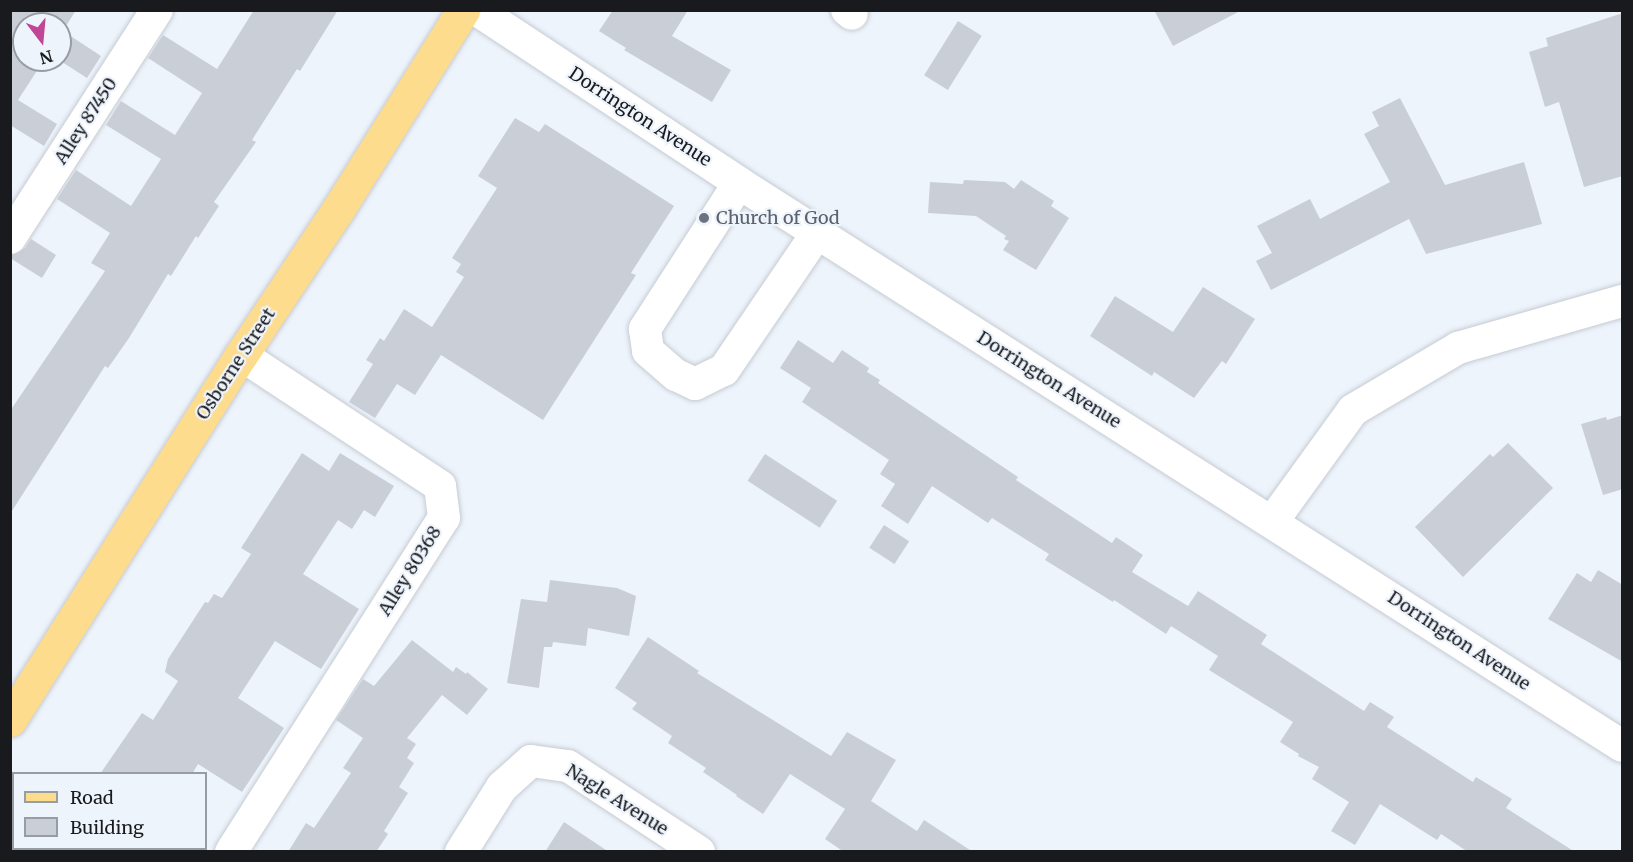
<!DOCTYPE html>
<html>
<head>
<meta charset="utf-8">
<style>
  body { margin:0 }
  #map { position:relative; width:1633px; height:862px; overflow:hidden; background:#eef4fc; font-family:Merriweather,serif }
  div>[style] { position:absolute }
  .building>* { inset:0; background:#cacfd7; transform-origin:0 0 }
  .roads { filter:drop-shadow(0 0 2px #c6cbd3) drop-shadow(0 0 2px #c6cbd3) }
  .minor>* { height:32px; margin:-16px; padding:0 16px; transform-origin:16px; border-radius:16px; background:#fff }
  .major>* { height:33px; margin:-16.5px; padding:0 16.5px; transform-origin:16.5px; border-radius:16.5px; background:#fddc8d }
  .dots>* { width:16px; height:16px; translate:-50% -50%; box-sizing:border-box; border:3px solid #eef4fc; border-radius:50% }
  span { translate:-50% -50%; white-space:nowrap; text-align:center; line-height:1.15; -webkit-text-stroke:4.5px #eef4fc; paint-order:stroke }
  .street-label { font-size:18px; color:#181a1d }
  .worship-label { font-size:18px; color:#5b616d }
  .left { translate:0 -50%; text-align:left }
  .frame { position:absolute; inset:0; border:12px solid #181a1d; pointer-events:none }
  .legend { position:absolute; left:12px; top:772px; width:195px; height:78px; box-sizing:border-box; background:#eef4fc; border:2px solid #989da3; margin:0; padding:8px 10px; list-style:none; font-size:18px; color:#181a1d }
  .legend li { display:flex; align-items:center; gap:12px; height:30px }
  .legend b { width:30px; border:2px solid #989da3 }
  .north { position:absolute; left:12px; top:12px; width:60px; height:60px; box-sizing:border-box; background:#eef4fc; border:2px solid #989da3; border-radius:50%; rotate:164deg; font-size:16px; font-weight:700; line-height:24px; text-align:center; color:#181a1d }
  .north::after { content:''; display:block; margin:auto; width:21px; height:27px; background:#c24696; clip-path:polygon(50% 0,100% 100%,50% 72%,0 100%) }
</style>
</head>
<body>
<div id="map">
  <div class="building">
    <div style="clip-path:polygon(10px 10px,76px 10px,63px 31px,101px 56px,87px 78px,59px 60px,60px 24px,24px 24px,24px 60px,44px 60px,18px 100px,57px 124px,44px 146px,10px 125px)"></div>
    <div style="clip-path:polygon(254px 10px,338px 10px,300px 71px,297px 69px,252px 140px,256px 142px,214px 202px,219px 206px,198px 238px,196px 236px,171px 276px,168px 274px,129px 338px,108px 368px,105px 366px,10px 514px,10px 411px,105px 271px,91px 263px,110px 233px,57px 199px,76px 170px,131px 206px,161px 159px,106px 125px,121px 101px,175px 135px,202px 93px,148px 58px,163px 35px,217px 69px)"></div>
    <div style="clip-path:polygon(613px 10px,688px 10px,672px 36px,731px 70px,712px 102px,624px 50px,626px 48px,599px 31px)"></div>
    <div style="clip-path:polygon(1154px 10px,1242px 10px,1173px 46px)"></div>
    <div style="clip-path:polygon(1623px 13px,1623px 176px,1584px 187px,1559px 102px,1545px 107px,1529px 52px,1548px 46px,1546px 38px)"></div>
    <div style="left:958px;top:21px;width:28px;height:64px;rotate:32deg"></div>
    <div style="clip-path:polygon(1400px 98px,1445px 185px,1524px 162px,1542px 224px,1426px 254px,1409px 219px,1271px 290px,1256px 261px,1272px 253px,1257px 226px,1310px 199px,1320px 219px,1390px 182px,1364px 134px,1379px 126px,1372px 112px)"></div>
    <div style="clip-path:polygon(515px 118px,539px 132px,545px 124px,674px 206px,631px 273px,636px 275px,543px 420px,441px 355px,415px 395px,397px 384px,375px 418px,349px 402px,373px 364px,366px 360px,380px 338px,384px 341px,404px 309px,432px 327px,464px 277px,456px 272px,461px 264px,452px 258px,497px 188px,478px 176px)"></div>
    <div style="clip-path:polygon(964px 180px,1005px 182px,1014px 189px,1021px 180px,1054px 201px,1051px 206px,1069px 218px,1036px 270px,1003px 250px,1009px 241px,1004px 239px,1006px 236px,976px 216px,928px 213px,930px 182px,963px 184px)"></div>
    <div style="clip-path:polygon(31px 239px,56px 255px,42px 278px,10px 258px,10px 256px,25px 248px)"></div>
    <div style="clip-path:polygon(1203px 287px,1255px 319px,1226px 364px,1222px 361px,1194px 398px,1154px 372px,1152px 376px,1090px 336px,1115px 296px,1173px 332px)"></div>
    <div style="clip-path:polygon(798px 340px,833px 363px,842px 350px,869px 368px,867px 372px,880px 380px,878px 383px,1018px 477px,1016px 480px,1112px 543px,1116px 537px,1143px 555px,1132px 572px,1188px 606px,1198px 591px,1267px 635px,1261px 644px,1364px 711px,1370px 702px,1394px 717px,1387px 727px,1473px 782px,1476px 777px,1512px 799px,1506px 808px,1575px 852px,1468px 852px,1441px 834px,1437px 840px,1380px 804px,1355px 845px,1331px 831px,1349px 802px,1312px 779px,1319px 767px,1298px 756px,1299px 754px,1280px 742px,1293px 722px,1209px 670px,1218px 656px,1171px 626px,1166px 634px,1114px 600px,1113px 602px,1045px 560px,1049px 554px,992px 518px,988px 523px,932px 486px,908px 524px,881px 506px,895px 484px,880px 474px,889px 460px,802px 402px,811px 388px,780px 368px)"></div>
    <div style="clip-path:polygon(1623px 415px,1623px 489px,1603px 495px,1581px 424px,1606px 417px,1607px 420px)"></div>
    <div style="clip-path:polygon(1508px 443px,1553px 488px,1463px 577px,1415px 527px,1490px 454px,1493px 457px)"></div>
    <div style="clip-path:polygon(302px 453px,329px 471px,340px 453px,394px 486px,375px 517px,364px 510px,352px 529px,338px 520px,303px 574px,359px 609px,321px 669px,275px 641px,238px 698px,284px 728px,242px 792px,198px 764px,192px 774px,100px 774px,142px 713px,153px 720px,178px 681px,165px 672px,168px 659px,205px 602px,208px 603px,214px 594px,222px 598px,251px 554px,241px 548px)"></div>
    <div style="left:765px;top:454px;width:86px;height:32px;rotate:33deg"></div>
    <div style="left:884px;top:525px;width:30px;height:27px;rotate:33deg"></div>
    <div style="clip-path:polygon(1598px 570px,1623px 585px,1623px 662px,1548px 619px,1577px 573px,1591px 582px)"></div>
    <div style="clip-path:polygon(550px 580px,617px 588px,636px 596px,629px 636px,588px 628px,586px 646px,553px 642px,552px 647px,544px 647px,539px 688px,507px 683px,521px 599px,547px 602px)"></div>
    <div style="clip-path:polygon(648px 637px,699px 671px,697px 673px,831px 756px,847px 732px,896px 760px,871px 801px,917px 831px,924px 820px,973px 852px,844px 852px,825px 839px,845px 809px,790px 774px,763px 814px,736px 796px,737px 795px,703px 772px,706px 768px,668px 743px,672px 736px,632px 709px,637px 703px,615px 688px)"></div>
    <div style="clip-path:polygon(412px 640px,453px 672px,456px 667px,466px 674px,467px 672px,488px 689px,467px 715px,442px 695px,407px 738px,416px 744px,407px 758px,414px 763px,399px 787px,408px 793px,384px 831px,388px 834px,376px 852px,288px 852px,306px 823px,314px 828px,351px 773px,343px 768px,363px 738px,336px 720px,363px 679px,374px 686px)"></div>
    <div style="clip-path:polygon(564px 822px,609px 852px,545px 852px)"></div>
  </div>
  <div class="roads">
    <div class="minor">
      <div style="left:477px;top:10px;width:314px;rotate:33.4deg"></div>
      <div style="left:739px;top:183px;width:1047px;rotate:32.52deg"></div>
      <div style="left:847px;top:10px;width:6px;rotate:39deg"></div>
      <div style="left:739px;top:183px;width:174px;rotate:122.8deg"></div>
      <div style="left:645px;top:329px;width:22px;rotate:82deg"></div>
      <div style="left:648px;top:351px;width:37px;rotate:41deg"></div>
      <div style="left:676px;top:375px;width:21px;rotate:25deg"></div>
      <div style="left:695px;top:384px;width:32px;rotate:-26deg"></div>
      <div style="left:724px;top:370px;width:166px;rotate:-55.8deg"></div>
      <div style="left:10px;top:238px;width:271px;rotate:-57.2deg"></div>
      <div style="left:1272px;top:522px;width:138px;rotate:-54.1deg"></div>
      <div style="left:1353px;top:410px;width:122px;rotate:-30.6deg"></div>
      <div style="left:1458px;top:348px;width:171px;rotate:-16deg"></div>
      <div style="left:231px;top:852px;width:396px;rotate:-57.5deg"></div>
      <div style="left:444px;top:518px;width:32px;rotate:-97deg"></div>
      <div style="left:440px;top:486px;width:238px;rotate:-146.6deg"></div>
      <div style="left:461px;top:852px;width:77px;rotate:-57.8deg"></div>
      <div style="left:502px;top:787px;width:39px;rotate:-42deg"></div>
      <div style="left:531px;top:761px;width:37px;rotate:8deg"></div>
      <div style="left:568px;top:766px;width:157px;rotate:33.3deg"></div>
    </div>
    <div class="major">
      <div style="left:10px;top:720px;width:432px;rotate:-57.7deg"></div>
      <div style="left:241px;top:355px;width:177px;rotate:-56.3deg"></div>
      <div style="left:339px;top:208px;width:234px;rotate:-57.9deg"></div>
    </div>
  </div>
  <div class="dots">
    <div style="left:704px;top:218px;background:#6b7280"></div>
  </div>
  <div class="street-label">
    <span style="left:640px;top:117px;rotate:33deg">Dorrington Avenue</span>
    <span style="left:86px;top:121px;rotate:-57deg">Alley 87450</span>
    <span style="left:236px;top:364px;rotate:-57deg">Osborne Street</span>
    <span style="left:1049px;top:380px;rotate:32deg">Dorrington Avenue</span>
    <span style="left:410px;top:571px;rotate:-58deg">Alley 80368</span>
    <span style="left:1459px;top:641px;rotate:33deg">Dorrington Avenue</span>
    <span style="left:617px;top:800px;rotate:32deg">Nagle Avenue</span>
  </div>
  <div class="worship-label">
    <span class="left" style="left:716px;top:218px">Church of God</span>
  </div>
  <div class="frame"></div>
  <ul class="legend">
  <li><b style="height:8px;background:#fddc8d"></b>Road</li>
  <li><b style="height:16px;background:#cacfd7"></b>Building</li>
  </ul>
  <div class="north">N</div>
</div>
</body>
</html>
